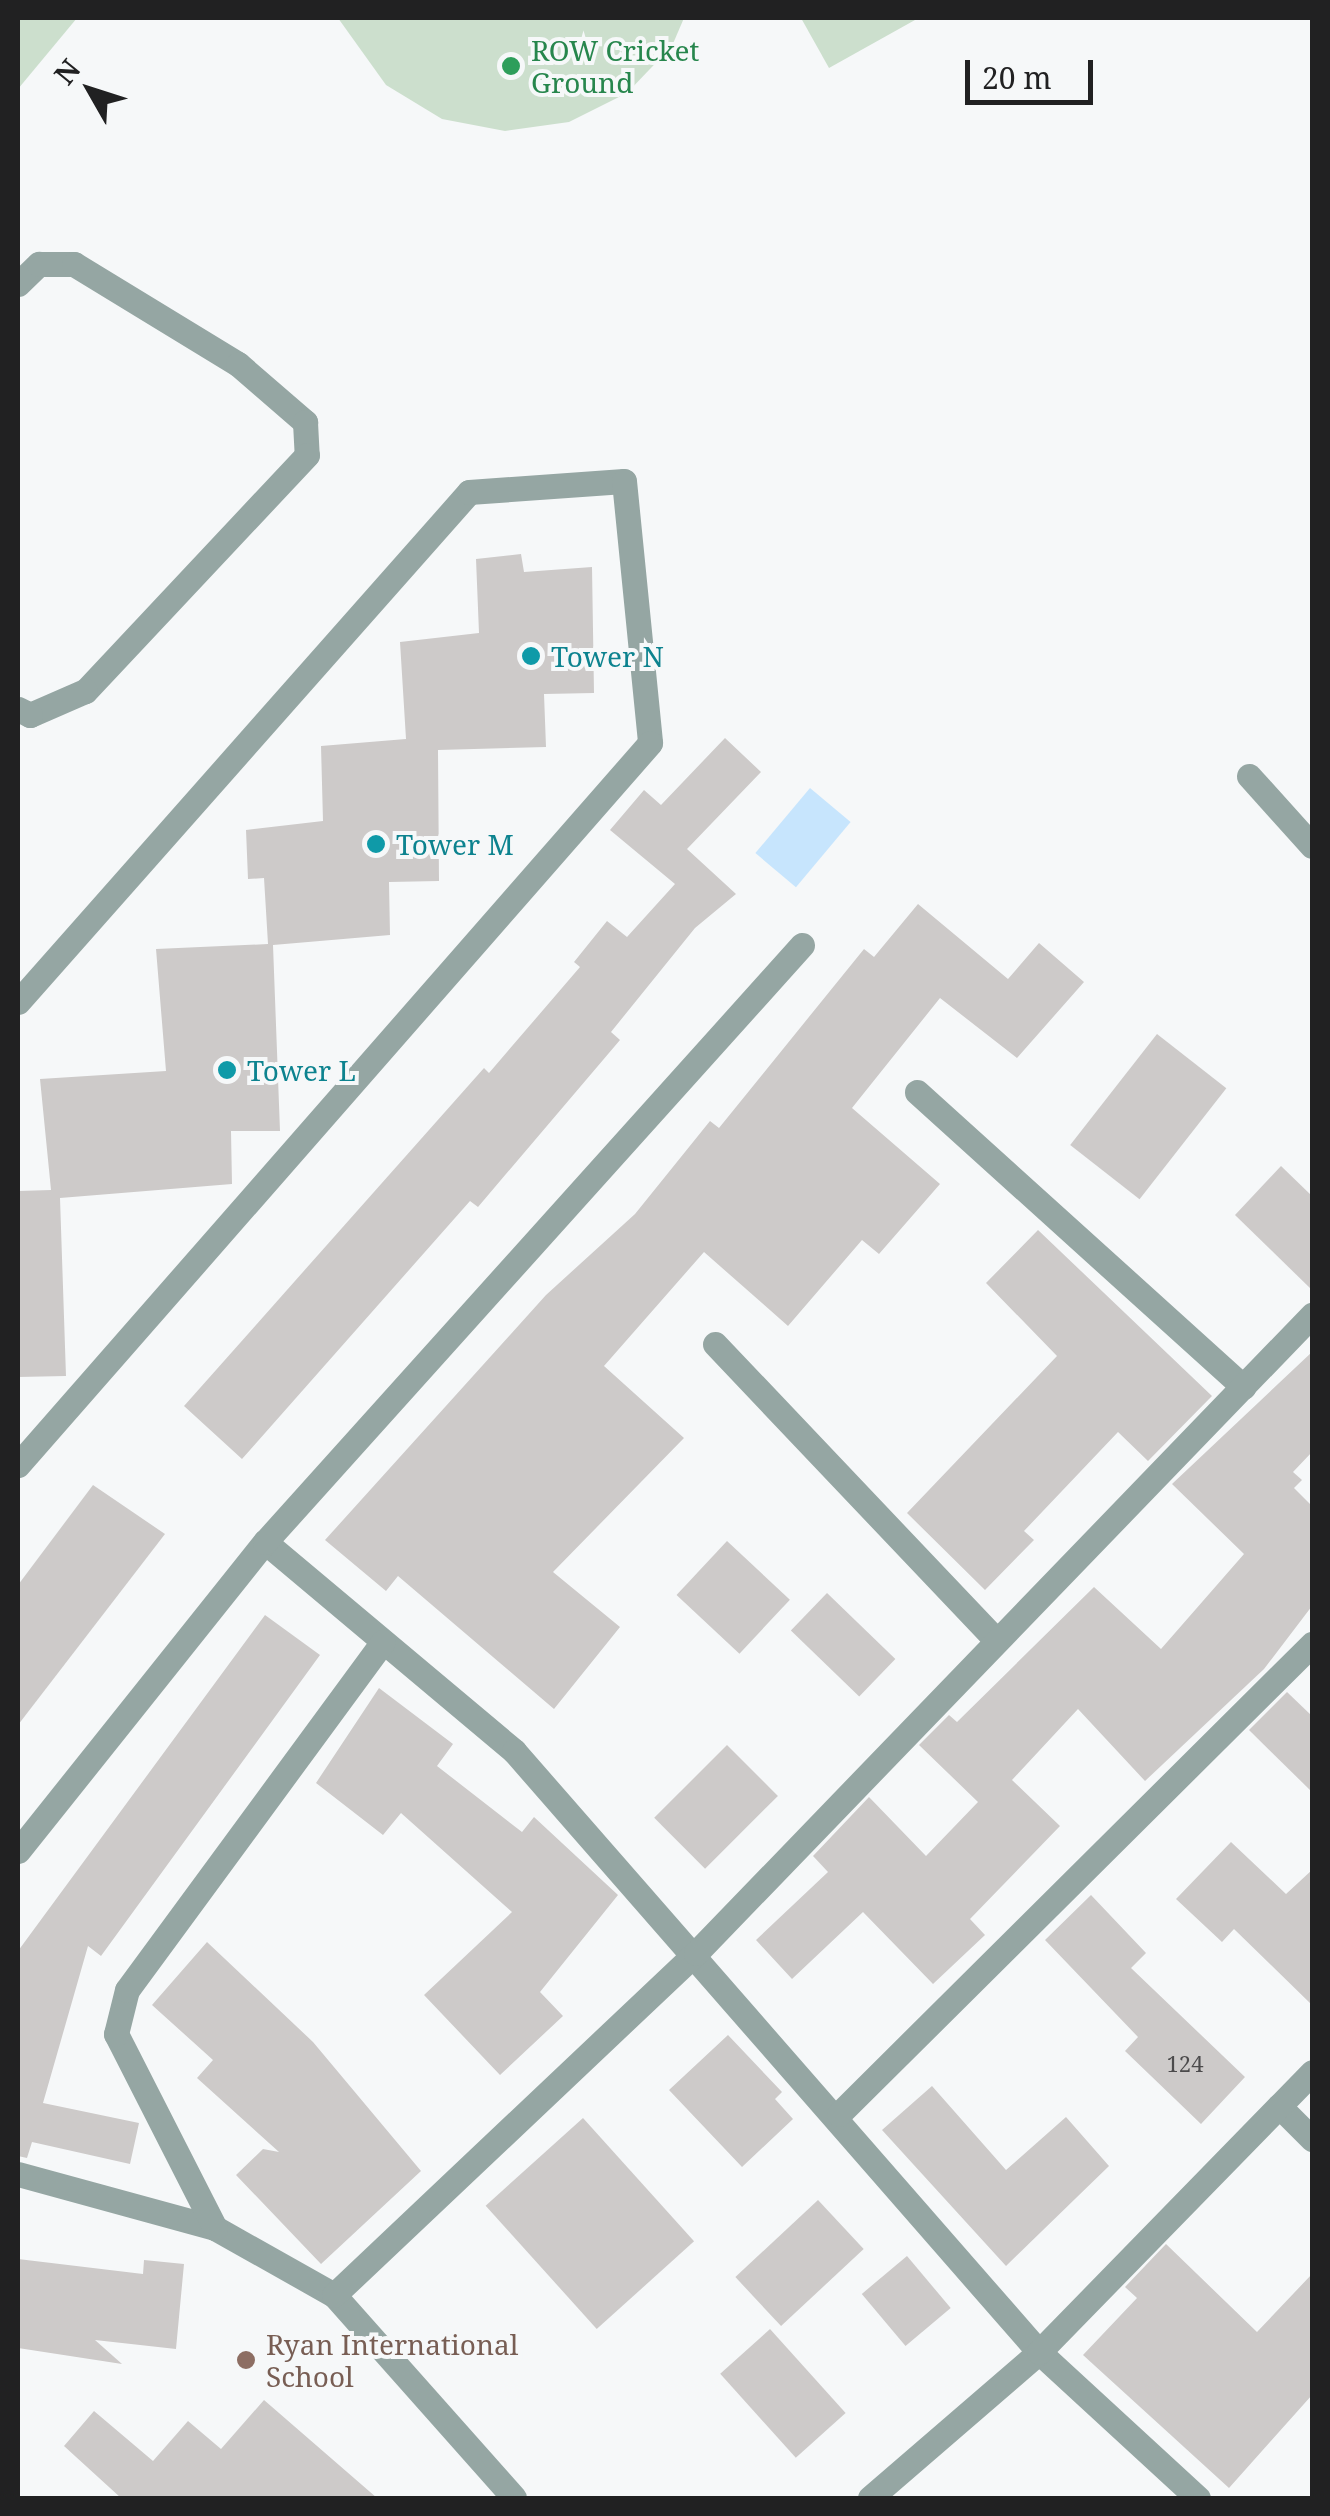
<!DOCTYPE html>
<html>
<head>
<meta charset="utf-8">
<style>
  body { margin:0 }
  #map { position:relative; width:1330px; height:2516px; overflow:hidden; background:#f6f8f9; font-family:"Noto Serif",serif }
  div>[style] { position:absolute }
  .green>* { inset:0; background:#ccdfcd }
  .water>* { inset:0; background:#c7e5fd; transform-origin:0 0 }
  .building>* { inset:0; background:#cdcac9; transform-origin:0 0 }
  .service>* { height:25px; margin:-12.5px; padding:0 12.5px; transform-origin:12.5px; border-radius:12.5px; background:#95a6a3 }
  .minor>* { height:25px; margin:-12.5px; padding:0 12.5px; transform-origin:12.5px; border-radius:12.5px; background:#95a6a3 }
  .dots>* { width:28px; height:28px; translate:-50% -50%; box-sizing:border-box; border:5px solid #f6f8f9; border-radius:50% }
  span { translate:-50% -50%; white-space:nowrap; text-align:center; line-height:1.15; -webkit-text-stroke:8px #f6f8f9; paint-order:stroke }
  .number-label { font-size:22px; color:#4c4b4c }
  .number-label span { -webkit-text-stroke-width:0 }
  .leisure-label { font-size:28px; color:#27864d }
  .left { translate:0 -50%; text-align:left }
  .culture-label { font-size:28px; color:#0d838f }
  .education-label { font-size:28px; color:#785e54 }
  .frame { position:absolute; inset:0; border:20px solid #212122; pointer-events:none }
  .north { position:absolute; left:40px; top:40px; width:100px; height:100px; -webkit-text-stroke:8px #f6f8f9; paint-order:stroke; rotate:309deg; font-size:28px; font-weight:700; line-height:40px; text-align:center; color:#212122 }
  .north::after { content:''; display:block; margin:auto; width:35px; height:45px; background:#212122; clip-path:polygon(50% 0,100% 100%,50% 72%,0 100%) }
  .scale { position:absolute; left:965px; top:60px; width:128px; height:45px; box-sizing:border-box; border:5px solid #212122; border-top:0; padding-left:12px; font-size:30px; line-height:35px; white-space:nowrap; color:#212122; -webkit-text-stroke:8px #f6f8f9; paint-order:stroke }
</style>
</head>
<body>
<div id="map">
  <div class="green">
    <div style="clip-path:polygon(18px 18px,77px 18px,18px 89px)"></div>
    <div style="clip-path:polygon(338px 18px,684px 18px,672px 46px,627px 93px,569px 122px,505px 131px,442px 119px,386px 85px)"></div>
    <div style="clip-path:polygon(801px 18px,914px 18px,915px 20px,829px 68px)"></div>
  </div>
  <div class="water">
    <div style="left:810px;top:788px;width:53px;height:85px;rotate:40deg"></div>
  </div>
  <div class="building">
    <div style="clip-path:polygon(521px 554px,524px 572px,592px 567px,594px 693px,544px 694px,546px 747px,438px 750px,439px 881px,389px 882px,390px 935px,273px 945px,280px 1131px,231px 1131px,232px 1184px,60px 1198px,66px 1376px,18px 1377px,18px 1191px,51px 1190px,40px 1079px,166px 1071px,156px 949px,268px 944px,264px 878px,248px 879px,246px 830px,323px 821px,321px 746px,406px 739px,400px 642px,479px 633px,476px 559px)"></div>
    <div style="clip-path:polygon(725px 738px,761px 772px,687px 849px,736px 894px,695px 928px,611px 1032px,620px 1040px,478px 1207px,470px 1201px,242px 1459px,184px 1406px,484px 1068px,489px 1073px,580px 967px,574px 962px,607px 921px,627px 937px,675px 884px,610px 830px,644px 790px,661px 805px)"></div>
    <div style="clip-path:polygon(918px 904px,1008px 979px,1039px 943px,1084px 982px,1017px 1058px,940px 998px,852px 1108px,940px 1184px,879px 1254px,862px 1240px,788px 1326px,704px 1252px,604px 1366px,684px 1438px,553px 1572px,620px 1627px,554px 1709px,398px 1576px,386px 1591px,325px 1540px,546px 1295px,635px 1214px,710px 1121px,719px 1128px,864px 949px,874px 957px)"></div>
    <div style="left:1157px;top:1034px;width:88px;height:141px;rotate:38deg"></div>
    <div style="clip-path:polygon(1281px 1166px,1312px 1196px,1312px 1290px,1235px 1215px)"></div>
    <div style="clip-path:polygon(1038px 1230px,1212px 1396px,1148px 1461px,1118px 1432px,1024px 1531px,1034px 1540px,985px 1590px,907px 1513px,1057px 1356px,986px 1283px)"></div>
    <div style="clip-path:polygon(1312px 1352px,1312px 1452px,1293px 1472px,1302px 1480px,1294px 1488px,1312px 1506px,1312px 1606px,1264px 1669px,1145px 1781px,1078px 1709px,1012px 1780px,1060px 1826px,970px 1919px,985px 1935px,933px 1984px,863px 1912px,792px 1979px,756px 1940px,828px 1872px,813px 1856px,869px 1797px,926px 1856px,978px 1802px,919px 1745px,949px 1715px,957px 1722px,1094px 1587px,1161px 1649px,1244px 1554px,1172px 1484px)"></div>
    <div style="clip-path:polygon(93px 1485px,165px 1534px,18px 1725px,18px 1585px)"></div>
    <div style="left:727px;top:1541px;width:86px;height:74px;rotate:43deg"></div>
    <div style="left:827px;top:1593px;width:95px;height:52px;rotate:44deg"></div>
    <div style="clip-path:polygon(265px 1615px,320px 1655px,101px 1956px,88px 1946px,43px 2103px,139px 2123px,130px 2164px,32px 2142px,27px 2158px,18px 2156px,18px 1951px)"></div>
    <div style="clip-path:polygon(379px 1688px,453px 1744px,437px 1766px,522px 1832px,534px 1817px,618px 1895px,540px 1992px,563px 2016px,500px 2075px,424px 1995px,512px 1912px,401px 1813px,383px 1835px,316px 1783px)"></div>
    <div style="clip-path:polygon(1287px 1692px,1312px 1716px,1312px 1792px,1249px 1730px)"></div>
    <div style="left:727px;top:1745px;width:72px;height:103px;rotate:45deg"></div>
    <div style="clip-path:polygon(1231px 1842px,1286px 1894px,1312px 1870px,1312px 2005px,1234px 1929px,1222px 1942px,1176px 1899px)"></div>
    <div style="clip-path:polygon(1091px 1895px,1146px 1953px,1131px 1968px,1245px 2077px,1201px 2124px,1125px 2051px,1138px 2037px,1045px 1940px)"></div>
    <div style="clip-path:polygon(207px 1942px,313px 2042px,421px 2171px,321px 2264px,236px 2175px,263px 2149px,279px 2152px,197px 2078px,213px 2060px,152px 2005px)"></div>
    <div style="clip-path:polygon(728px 2035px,782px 2092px,775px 2099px,793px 2119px,742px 2167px,669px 2090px)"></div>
    <div style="clip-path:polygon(932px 2086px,1006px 2170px,1066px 2117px,1109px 2166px,1006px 2266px,882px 2130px)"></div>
    <div style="left:583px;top:2118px;width:166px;height:131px;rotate:48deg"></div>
    <div style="left:818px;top:2200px;width:67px;height:113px;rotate:47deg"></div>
    <div style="clip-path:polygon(1166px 2244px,1257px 2332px,1312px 2274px,1312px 2395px,1229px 2488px,1083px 2355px,1137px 2298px,1125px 2287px)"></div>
    <div style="left:907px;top:2256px;width:68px;height:59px;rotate:50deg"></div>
    <div style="clip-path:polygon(18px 2259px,143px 2274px,144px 2260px,184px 2264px,176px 2349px,95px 2340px,122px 2364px,18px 2348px)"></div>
    <div style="left:770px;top:2329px;width:113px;height:67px;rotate:48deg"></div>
    <div style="clip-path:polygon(264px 2400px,377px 2498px,121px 2498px,64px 2446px,94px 2411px,153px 2461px,188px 2421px,221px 2449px)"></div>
  </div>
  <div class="service">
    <div style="left:18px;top:284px;width:29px;rotate:-44deg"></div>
    <div style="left:39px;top:264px;width:35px"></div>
    <div style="left:74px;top:264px;width:192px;rotate:31.4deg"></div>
    <div style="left:238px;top:364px;width:89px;rotate:40.9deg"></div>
    <div style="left:305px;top:422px;width:33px;rotate:87deg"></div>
    <div style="left:307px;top:455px;width:324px;rotate:133.2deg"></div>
    <div style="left:85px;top:691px;width:60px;rotate:156.4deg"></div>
    <div style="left:30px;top:715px;width:13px;rotate:-153deg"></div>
    <div style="left:18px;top:1002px;width:681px;rotate:-48.51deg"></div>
    <div style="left:469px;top:492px;width:155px;rotate:-4.1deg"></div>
    <div style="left:624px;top:481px;width:263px;rotate:84.3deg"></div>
    <div style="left:650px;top:743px;width:960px;rotate:131.2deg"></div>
  </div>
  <div class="minor">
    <div style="left:1249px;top:776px;width:94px;rotate:48deg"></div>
    <div style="left:917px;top:1092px;width:440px;rotate:42.1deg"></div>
    <div style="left:715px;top:1344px;width:407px;rotate:46.5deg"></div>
    <div style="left:265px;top:1542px;width:325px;rotate:40deg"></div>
    <div style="left:514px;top:1751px;width:798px;rotate:48.86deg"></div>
    <div style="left:1039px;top:2352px;width:216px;rotate:42.6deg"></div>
    <div style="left:18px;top:1851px;width:396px;rotate:-51.4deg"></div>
    <div style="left:265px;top:1542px;width:803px;rotate:-48.03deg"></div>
    <div style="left:1279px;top:2106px;width:47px;rotate:45deg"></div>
    <div style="left:839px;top:2114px;width:667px;rotate:-44.82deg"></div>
    <div style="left:18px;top:2174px;width:204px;rotate:15.3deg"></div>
    <div style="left:215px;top:2228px;width:137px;rotate:29.4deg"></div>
    <div style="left:334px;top:2295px;width:271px;rotate:48.4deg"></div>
    <div style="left:215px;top:2228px;width:218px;rotate:-117deg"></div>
    <div style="left:116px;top:2034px;width:45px;rotate:-76deg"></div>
    <div style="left:127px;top:1990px;width:432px;rotate:-53.7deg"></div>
    <div style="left:334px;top:2295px;width:498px;rotate:-43.4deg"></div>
    <div style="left:696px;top:1953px;width:887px;rotate:-46.01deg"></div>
    <div style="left:870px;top:2498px;width:223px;rotate:-40.8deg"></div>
    <div style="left:1039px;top:2352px;width:391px;rotate:-45.7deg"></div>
  </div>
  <div class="dots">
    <div style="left:511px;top:66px;background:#2e9e5b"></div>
    <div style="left:531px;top:656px;background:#0f9aa8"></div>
    <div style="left:376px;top:844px;background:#0f9aa8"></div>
    <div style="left:227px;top:1070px;background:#0f9aa8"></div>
    <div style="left:246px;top:2360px;background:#8d6e63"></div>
  </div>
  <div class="number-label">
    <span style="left:1185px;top:2064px">124</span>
  </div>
  <div class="leisure-label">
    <span class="left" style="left:531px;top:66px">ROW Cricket<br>Ground</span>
  </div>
  <div class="culture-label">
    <span class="left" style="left:551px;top:656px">Tower N</span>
    <span class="left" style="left:396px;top:844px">Tower M</span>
    <span class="left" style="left:247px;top:1070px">Tower L</span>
  </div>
  <div class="education-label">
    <span class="left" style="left:266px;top:2360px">Ryan International<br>School</span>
  </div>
  <div class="frame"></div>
  <div class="north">N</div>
  <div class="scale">20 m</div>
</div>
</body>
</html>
